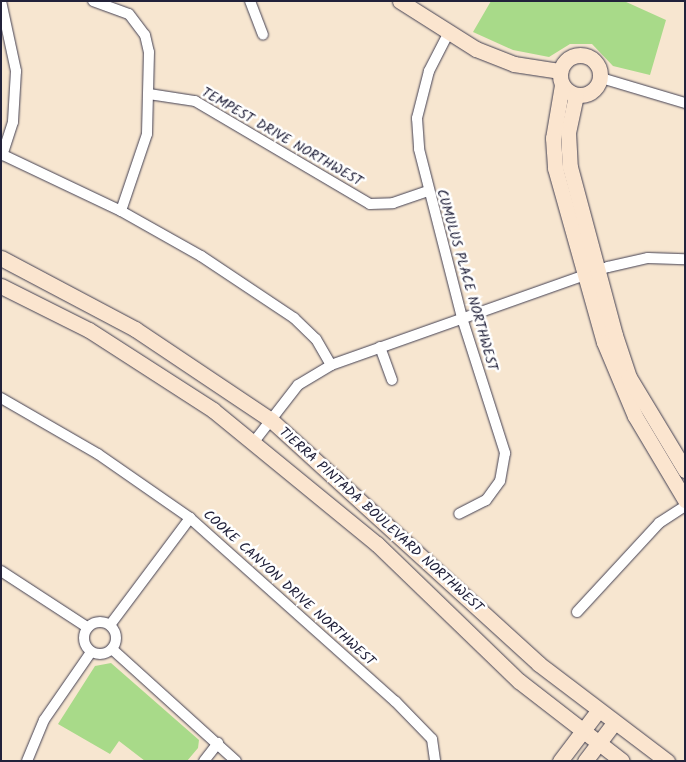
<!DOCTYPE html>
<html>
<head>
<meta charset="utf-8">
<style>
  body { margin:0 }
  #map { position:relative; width:686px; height:762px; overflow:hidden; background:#f7e6d0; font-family:Kalam,sans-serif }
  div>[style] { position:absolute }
  .green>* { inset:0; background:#a8da89 }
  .roads { filter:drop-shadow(0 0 1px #423f51) drop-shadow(0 0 1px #423f51) }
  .street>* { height:10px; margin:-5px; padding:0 5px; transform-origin:5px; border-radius:5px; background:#fff }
  .street>.ring { margin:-5px; padding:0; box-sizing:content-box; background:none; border:10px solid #fff; border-radius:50% }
  .secondary>* { height:15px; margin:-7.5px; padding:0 7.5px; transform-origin:7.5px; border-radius:7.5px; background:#fbe5cf }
  .secondary>.ring { margin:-7.5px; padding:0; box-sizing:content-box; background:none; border:15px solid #fbe5cf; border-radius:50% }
  span { translate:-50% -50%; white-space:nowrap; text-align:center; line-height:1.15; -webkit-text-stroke:5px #fff; paint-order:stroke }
  .street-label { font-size:14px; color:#22223b }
  .frame { position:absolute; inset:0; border:2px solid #22223b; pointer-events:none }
</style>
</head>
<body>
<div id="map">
  <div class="green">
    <div style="clip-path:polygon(491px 1px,624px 1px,666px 20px,650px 75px,613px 66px,592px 44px,570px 44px,549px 57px,513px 50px,473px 32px)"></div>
    <div style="clip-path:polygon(111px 663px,199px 740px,198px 748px,187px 761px,145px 761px,119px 741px,110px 754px,58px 724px,95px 666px)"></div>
  </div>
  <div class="roads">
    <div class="street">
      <div style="left:1px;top:1px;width:72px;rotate:77.9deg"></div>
      <div style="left:16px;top:71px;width:51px;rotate:93.4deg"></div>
      <div style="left:13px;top:122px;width:35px;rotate:108deg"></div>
      <div style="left:93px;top:1px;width:38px;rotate:20deg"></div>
      <div style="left:129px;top:14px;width:26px;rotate:53deg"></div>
      <div style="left:145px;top:35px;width:17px;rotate:77deg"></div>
      <div style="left:149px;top:52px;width:82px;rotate:91.4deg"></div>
      <div style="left:147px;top:134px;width:81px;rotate:108.7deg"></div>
      <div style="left:250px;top:1px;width:36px;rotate:69deg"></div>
      <div style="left:448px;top:34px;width:42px;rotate:117.2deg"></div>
      <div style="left:429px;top:71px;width:49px;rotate:104.3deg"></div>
      <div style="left:417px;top:118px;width:31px;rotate:86deg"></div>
      <div style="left:419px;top:149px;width:174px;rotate:75.7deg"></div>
      <div style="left:462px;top:318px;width:142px;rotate:72.3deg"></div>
      <div style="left:505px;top:453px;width:28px;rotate:100deg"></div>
      <div style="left:500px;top:481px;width:24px;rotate:126deg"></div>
      <div style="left:486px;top:500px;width:30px;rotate:153deg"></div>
      <div style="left:601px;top:78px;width:88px;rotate:16.6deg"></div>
      <div style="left:149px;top:94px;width:47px;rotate:8.7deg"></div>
      <div style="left:195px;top:101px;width:203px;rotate:30.5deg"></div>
      <div style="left:370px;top:204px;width:23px;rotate:-2deg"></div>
      <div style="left:393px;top:203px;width:37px;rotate:-19deg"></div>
      <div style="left:1px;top:154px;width:133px;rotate:25.4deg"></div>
      <div style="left:121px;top:211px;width:92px;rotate:29.4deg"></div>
      <div style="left:201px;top:256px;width:112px;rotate:33.7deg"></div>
      <div style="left:294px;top:318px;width:30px;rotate:44deg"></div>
      <div style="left:316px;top:339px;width:30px;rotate:60deg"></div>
      <div style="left:380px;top:347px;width:35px;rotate:70deg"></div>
      <div style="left:1px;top:398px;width:112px;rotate:30deg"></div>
      <div style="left:98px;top:454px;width:112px;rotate:34.8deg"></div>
      <div style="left:190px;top:518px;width:275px;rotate:41.8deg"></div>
      <div style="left:395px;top:701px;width:53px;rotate:45.8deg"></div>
      <div style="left:432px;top:739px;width:22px;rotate:82deg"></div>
      <div style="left:253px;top:443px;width:73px;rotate:-52.2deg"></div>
      <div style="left:298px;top:385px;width:39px;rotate:-31deg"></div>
      <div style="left:331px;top:365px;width:294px;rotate:-19.5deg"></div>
      <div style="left:608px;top:267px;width:41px;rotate:-12.7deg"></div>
      <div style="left:648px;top:258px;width:37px;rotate:2deg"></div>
      <div style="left:1px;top:571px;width:103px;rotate:33.1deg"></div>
      <div style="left:577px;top:612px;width:121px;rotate:-47.3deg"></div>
      <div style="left:659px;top:523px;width:31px;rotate:-33deg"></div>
      <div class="ring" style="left:84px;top:622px;width:22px;height:22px"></div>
      <div style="left:110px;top:625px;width:134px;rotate:-53.2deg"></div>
      <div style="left:112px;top:649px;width:167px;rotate:42.1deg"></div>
      <div style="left:27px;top:761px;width:44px;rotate:-67.5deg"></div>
      <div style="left:44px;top:720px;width:83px;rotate:-55.3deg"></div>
      <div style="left:204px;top:761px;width:23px;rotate:-52deg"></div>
    </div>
    <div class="secondary">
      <div style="left:400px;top:1px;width:90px;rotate:32.3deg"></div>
      <div style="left:476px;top:49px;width:41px;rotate:21.5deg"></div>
      <div style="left:514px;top:64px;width:47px;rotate:8.7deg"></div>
      <div class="ring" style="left:560px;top:55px;width:25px;height:25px"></div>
      <div style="left:562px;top:85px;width:54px;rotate:99.6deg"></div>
      <div style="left:553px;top:138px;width:30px;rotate:86deg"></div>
      <div style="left:555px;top:168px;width:181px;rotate:74.3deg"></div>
      <div style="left:604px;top:342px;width:80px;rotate:67.3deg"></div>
      <div style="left:635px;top:416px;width:98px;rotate:59.2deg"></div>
      <div style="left:576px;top:95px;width:38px;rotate:102deg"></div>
      <div style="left:568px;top:132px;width:35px;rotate:87deg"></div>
      <div style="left:570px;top:167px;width:174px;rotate:75deg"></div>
      <div style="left:615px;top:335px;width:44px;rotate:71.6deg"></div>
      <div style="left:629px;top:377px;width:109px;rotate:58.9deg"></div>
      <div style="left:1px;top:258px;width:152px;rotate:27.9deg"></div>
      <div style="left:135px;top:329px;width:164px;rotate:33.8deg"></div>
      <div style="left:271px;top:420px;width:362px;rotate:42.3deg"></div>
      <div style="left:539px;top:664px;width:161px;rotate:37.2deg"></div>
      <div style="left:1px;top:286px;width:98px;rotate:26.6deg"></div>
      <div style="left:89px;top:330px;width:148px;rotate:32.8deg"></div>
      <div style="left:213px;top:410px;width:212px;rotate:39.3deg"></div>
      <div style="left:377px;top:544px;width:197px;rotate:44deg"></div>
      <div style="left:519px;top:681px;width:130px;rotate:37.8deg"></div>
      <div style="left:560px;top:761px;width:63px;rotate:-52.8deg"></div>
      <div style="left:585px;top:761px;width:48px;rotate:-52.7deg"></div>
    </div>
  </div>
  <div class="street-label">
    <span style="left:282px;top:137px;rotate:30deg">TEMPEST DRIVE NORTHWEST</span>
    <span style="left:467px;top:280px;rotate:74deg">CUMULUS PLACE NORTHWEST</span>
    <span style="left:381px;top:520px;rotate:42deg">TIERRA PINTADA BOULEVARD NORTHWEST</span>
    <span style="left:289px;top:588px;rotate:42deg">COOKE CANYON DRIVE NORTHWEST</span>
  </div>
  <div class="frame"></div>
</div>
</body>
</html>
